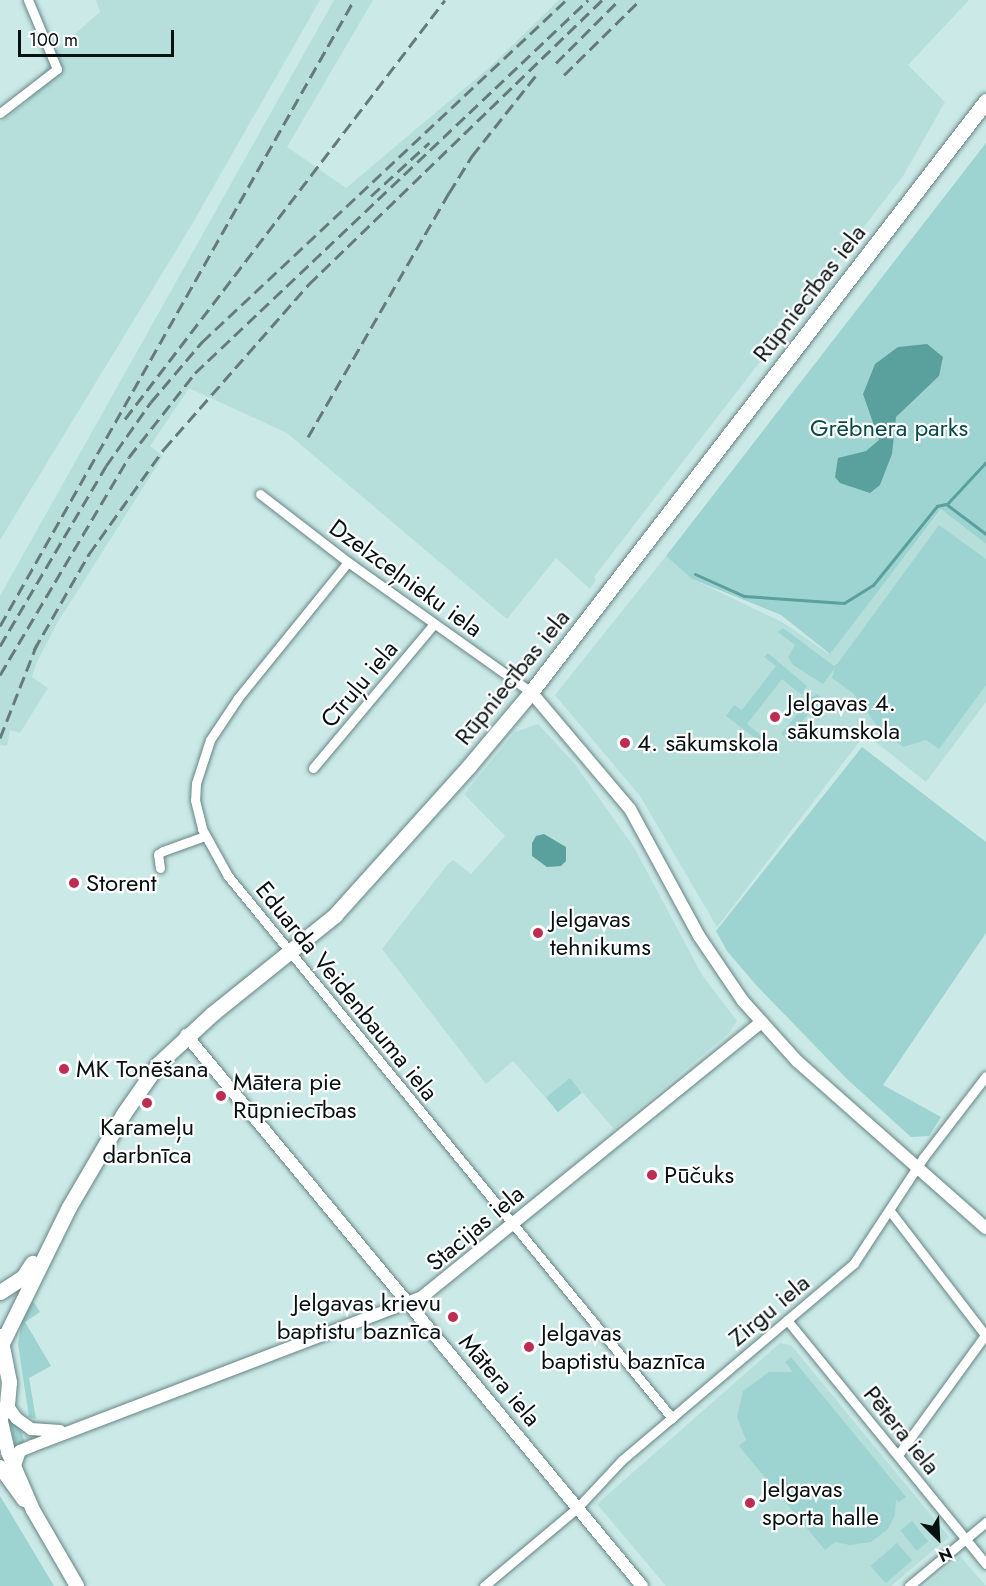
<!DOCTYPE html>
<html>
<head>
<meta charset="utf-8">
<style>
  body { margin:0 }
  #map { position:relative; width:986px; height:1586px; overflow:hidden; background:#cae9e7; font-family:Jost,sans-serif }
  div>[style] { position:absolute }
  .built>* { inset:0; background:#b6dfdc }
  .green>* { inset:0; background:#9dd3d0; transform-origin:0 0 }
  .water>* { inset:0; background:#5aa09c }
  .stream>* { height:3px; margin:-1.5px; padding:0 1.5px; transform-origin:1.5px; border-radius:1.5px; background:#5aa09c }
  .roads { filter:drop-shadow(0 0 2px #668482) drop-shadow(0 0 2px #668482) }
  .minor>* { height:9px; margin:-4.5px; padding:0 4.5px; transform-origin:4.5px; border-radius:4.5px; background:#fff }
  .tertiary>* { height:12px; margin:-6px; padding:0 6px; transform-origin:6px; border-radius:6px; background:#fff }
  .secondary>* { height:14px; margin:-7px; padding:0 7px; transform-origin:7px; border-radius:7px; background:#fff }
  .primary>* { height:15px; margin:-7.5px; padding:0 7.5px; transform-origin:7.5px; border-radius:7.5px; background:#fff }
  .rail>* { height:3px; margin-top:-1.5px; transform-origin:0; background:repeating-linear-gradient(90deg,#667b79 0 12px,transparent 0 18px) }
  .dots>* { width:16px; height:16px; translate:-50% -50%; box-sizing:border-box; border:3px solid #fff; border-radius:50% }
  span { translate:-50% -50%; white-space:nowrap; text-align:center; line-height:1.15; -webkit-text-stroke:4.5px #fff; paint-order:stroke }
  .street-label { font-size:24px; color:#061110 }
  .park-label { font-size:24px; color:#084a48 }
  .poi-label { font-size:24px; color:#061110 }
  .left { translate:0 -50%; text-align:left }
  .right { translate:-100% -50%; text-align:right }
  .north { position:absolute; left:908px; top:1508px; width:60px; height:60px; -webkit-text-stroke:4px #fff; paint-order:stroke; rotate:156deg; font-size:16px; font-weight:700; line-height:24px; text-align:center; color:#061110 }
  .north::after { content:''; display:block; margin:auto; width:21px; height:27px; background:#061110; clip-path:polygon(50% 0,100% 100%,50% 72%,0 100%) }
  .scale { position:absolute; left:18px; top:30px; width:156px; height:27px; box-sizing:border-box; border:3px solid #061110; border-top:0; padding-left:8px; font-size:18px; line-height:21px; white-space:nowrap; color:#061110; -webkit-text-stroke:4px #fff; paint-order:stroke }
</style>
</head>
<body>
<div id="map">
  <div class="built">
    <div style="clip-path:polygon(96px 0,320px 0,191px 226px,0 540px,0 123px,27px 102px,54px 52px,100px 12px)"></div>
    <div style="clip-path:polygon(334px 0,373px 0,287px 147px,346px 188px,491px 66px,559px 0,969px 0,908px 65px,945px 102px,903px 176px,594px 577px,596px 580px,590px 589px,556px 558px,507px 619px,287px 433px,189px 388px,150px 446px,163px 456px,56px 625px,36px 664px,32px 677px,48px 688px,20px 733px,10px 730px,7px 746px,0 745px,0 596px)"></div>
    <div style="clip-path:polygon(942px 509px,986px 544px,986px 702px,926px 782px,867px 735px,863px 737px,717px 927px,640px 796px,555px 695px,666px 556px,692px 579px,782px 622px,829px 654px)"></div>
    <div style="clip-path:polygon(538px 724px,575px 764px,635px 849px,702px 975px,737px 1021px,729px 1033px,614px 1129px,570px 1078px,546px 1098px,513px 1061px,486px 1084px,382px 949px,447px 865px,453px 860px,471px 874px,505px 836px,464px 794px,515px 732px)"></div>
    <div style="clip-path:polygon(780px 1343px,791px 1345px,949px 1537px,891px 1586px,666px 1586px,597px 1504px)"></div>
    <div style="clip-path:polygon(960px 1556px,986px 1586px,925px 1586px)"></div>
  </div>
  <div class="green">
    <div style="clip-path:polygon(986px 143px,986px 544px,941px 509px,830px 654px,781px 615px,692px 579px,666px 556px)"></div>
    <div style="clip-path:polygon(939px 525px,986px 559px,986px 685px,939px 749px,926px 740px,903px 747px,878px 727px,854px 694px,832px 678px,835px 668px,823px 684px,793px 665px,788px 657px,795px 645px,778px 632px,783px 628px,834px 666px,838px 663px)"></div>
    <div style="clip-path:polygon(768px 653px,807px 686px,802px 695px,782px 679px,747px 724px,774px 746px,771px 750px,726px 716px,734px 705px,742px 710px,776px 666px,764px 657px)"></div>
    <div style="clip-path:polygon(817px 694px,826px 702px,826px 711px,819px 720px,809px 713px,788px 741px,781px 734px,812px 696px)"></div>
    <div style="clip-path:polygon(862px 747px,986px 842px,986px 933px,883px 1085px,941px 1117px,929px 1136px,911px 1137px,847px 1079px,757px 986px,727px 951px,716px 931px)"></div>
    <div style="left:570px;top:1078px;width:19px;height:31px;rotate:51deg"></div>
    <div style="clip-path:polygon(33px 1301px,40px 1312px,25px 1322px,51px 1366px,29px 1378px,36px 1419px,29px 1417px,18px 1344px,22px 1321px)"></div>
    <div style="clip-path:polygon(791px 1357px,906px 1497px,899px 1502px,896px 1499px,895px 1515px,888px 1529px,871px 1542px,850px 1545px,835px 1542px,825px 1550px,739px 1446px,746px 1440px,737px 1417px,743px 1391px,769px 1372px,793px 1372px,785px 1362px)"></div>
    <div style="clip-path:polygon(10px 1422px,20px 1427px,25px 1444px,15px 1448px)"></div>
    <div style="clip-path:polygon(0 1496px,11px 1514px,54px 1586px,0 1586px)"></div>
    <div style="left:912px;top:1521px;width:26px;height:15px;rotate:51deg"></div>
    <div style="left:897px;top:1543px;width:23px;height:35px;rotate:49deg"></div>
  </div>
  <div class="water">
    <div style="clip-path:polygon(927px 344px,943px 357px,939px 376px,896px 417px,892px 454px,880px 485px,870px 493px,840px 483px,835px 477px,838px 458px,866px 451px,879px 440px,863px 394px,875px 364px,898px 347px)"></div>
    <div style="clip-path:polygon(544px 834px,566px 847px,566px 861px,561px 866px,547px 867px,532px 856px,532px 843px,536px 836px)"></div>
  </div>
  <div class="stream">
    <div style="left:947px;top:504px;width:57px;rotate:-47.1deg"></div>
    <div style="left:695px;top:574px;width:54px;rotate:24.2deg"></div>
    <div style="left:744px;top:596px;width:100px;rotate:4deg"></div>
    <div style="left:844px;top:603px;width:34px;rotate:-32deg"></div>
    <div style="left:873px;top:585px;width:102px;rotate:-51deg"></div>
    <div style="left:937px;top:506px;width:9px;rotate:-13deg"></div>
    <div style="left:946px;top:504px;width:50px;rotate:36.9deg"></div>
  </div>
  <div class="roads">
    <div class="minor">
      <div style="left:0;top:113px;width:72px;rotate:-37.7deg"></div>
      <div style="left:57px;top:69px;width:75px;rotate:-112.8deg"></div>
      <div style="left:260px;top:494px;width:111px;rotate:37.7deg"></div>
      <div style="left:348px;top:562px;width:224px;rotate:35.4deg"></div>
      <div style="left:348px;top:562px;width:175px;rotate:129deg"></div>
      <div style="left:238px;top:698px;width:50px;rotate:123.7deg"></div>
      <div style="left:210px;top:740px;width:45px;rotate:108deg"></div>
      <div style="left:196px;top:783px;width:17px;rotate:93deg"></div>
      <div style="left:195px;top:800px;width:30px;rotate:76deg"></div>
      <div style="left:202px;top:829px;width:54px;rotate:61deg"></div>
      <div style="left:228px;top:876px;width:701px;rotate:50.68deg"></div>
      <div style="left:313px;top:768px;width:188px;rotate:-50deg"></div>
      <div style="left:160px;top:868px;width:14px;rotate:-98deg"></div>
      <div style="left:158px;top:854px;width:6px;rotate:-31deg"></div>
      <div style="left:163px;top:851px;width:45px;rotate:-19.7deg"></div>
      <div style="left:890px;top:1211px;width:158px;rotate:52.5deg"></div>
      <div style="left:787px;top:1320px;width:315px;rotate:50.8deg"></div>
      <div style="left:898px;top:1455px;width:150px;rotate:-54deg"></div>
      <div style="left:484px;top:1586px;width:123px;rotate:-40deg"></div>
      <div style="left:578px;top:1507px;width:64px;rotate:-46.9deg"></div>
      <div style="left:622px;top:1460px;width:304px;rotate:-40.3deg"></div>
      <div style="left:854px;top:1263px;width:126px;rotate:-56.7deg"></div>
      <div style="left:923px;top:1158px;width:103px;rotate:-52.5deg"></div>
      <div style="left:909px;top:1586px;width:100px;rotate:-39.7deg"></div>
    </div>
    <div class="tertiary">
      <div style="left:531px;top:692px;width:153px;rotate:49.8deg"></div>
      <div style="left:630px;top:809px;width:145px;rotate:61.5deg"></div>
      <div style="left:699px;top:936px;width:78px;rotate:55.9deg"></div>
      <div style="left:743px;top:1001px;width:81px;rotate:48deg"></div>
      <div style="left:797px;top:1061px;width:252px;rotate:41.5deg"></div>
      <div style="left:186px;top:1035px;width:715px;rotate:50.39deg"></div>
      <div style="left:7px;top:1405px;width:16px;rotate:55deg"></div>
      <div style="left:16px;top:1418px;width:19px;rotate:36deg"></div>
      <div style="left:31px;top:1429px;width:29px;rotate:4deg"></div>
      <div style="left:15px;top:1466px;width:16px;rotate:-72deg"></div>
      <div style="left:20px;top:1451px;width:13px;rotate:-23deg"></div>
      <div style="left:32px;top:1446px;width:417px;rotate:-20.9deg"></div>
      <div style="left:422px;top:1297px;width:437px;rotate:-39deg"></div>
    </div>
    <div class="secondary">
      <div style="left:0;top:1417px;width:36px;rotate:77deg"></div>
      <div style="left:8px;top:1452px;width:63px;rotate:66.7deg"></div>
      <div style="left:33px;top:1510px;width:88px;rotate:59.9deg"></div>
      <div style="left:0;top:1467px;width:41px;rotate:54deg"></div>
    </div>
    <div class="primary">
      <div style="left:0;top:1292px;width:27px;rotate:-33deg"></div>
      <div style="left:23px;top:1277px;width:17px;rotate:-57deg"></div>
      <div style="left:0;top:1336px;width:47px;rotate:78.9deg"></div>
      <div style="left:9px;top:1382px;width:23px;rotate:95deg"></div>
      <div style="left:7px;top:1405px;width:14px;rotate:120deg"></div>
      <div style="left:2px;top:1343px;width:152px;rotate:-63.8deg"></div>
      <div style="left:69px;top:1207px;width:109px;rotate:-59.7deg"></div>
      <div style="left:124px;top:1113px;width:60px;rotate:-55.2deg"></div>
      <div style="left:158px;top:1064px;width:74px;rotate:-42.8deg"></div>
      <div style="left:212px;top:1014px;width:158px;rotate:-38.8deg"></div>
      <div style="left:335px;top:915px;width:200px;rotate:-48deg"></div>
      <div style="left:469px;top:766px;width:97px;rotate:-50deg"></div>
      <div style="left:531px;top:692px;width:746px;rotate:-52.41deg"></div>
    </div>
  </div>
  <div class="rail">
    <div style="left:556px;top:63px;width:89px;rotate:-45deg"></div>
    <div style="left:564px;top:75px;width:107px;rotate:-44.6deg"></div>
    <div style="left:371px;top:196px;width:79px;rotate:-42.4deg"></div>
    <div style="left:125px;top:419px;width:527px;rotate:-52.63deg"></div>
    <div style="left:308px;top:437px;width:282px;rotate:-60deg"></div>
    <div style="left:449px;top:193px;width:44px;rotate:-58.1deg"></div>
    <div style="left:472px;top:156px;width:105px;rotate:-51.6deg"></div>
    <div style="left:0;top:626px;width:719px;rotate:-60.51deg"></div>
    <div style="left:0;top:646px;width:209px;rotate:-59.5deg"></div>
    <div style="left:106px;top:466px;width:78px;rotate:-54.9deg"></div>
    <div style="left:151px;top:402px;width:79px;rotate:-49.6deg"></div>
    <div style="left:202px;top:342px;width:499px;rotate:-43.2deg"></div>
    <div style="left:34px;top:650px;width:111px;rotate:-60.2deg"></div>
    <div style="left:89px;top:554px;width:129px;rotate:-54.5deg"></div>
    <div style="left:164px;top:449px;width:220px;rotate:-48.7deg"></div>
    <div style="left:309px;top:284px;width:408px;rotate:-44.1deg"></div>
    <div style="left:0;top:675px;width:253px;rotate:-59.4deg"></div>
    <div style="left:129px;top:457px;width:107px;rotate:-51.8deg"></div>
    <div style="left:195px;top:373px;width:542px;rotate:-43.5deg"></div>
    <div style="left:0;top:738px;width:101px;rotate:-68.5deg"></div>
  </div>
  <div class="dots">
    <div style="left:775px;top:717px;background:#bd2d52"></div>
    <div style="left:625px;top:743px;background:#bd2d52"></div>
    <div style="left:74px;top:883px;background:#bd2d52"></div>
    <div style="left:538px;top:933px;background:#bd2d52"></div>
    <div style="left:64px;top:1069px;background:#bd2d52"></div>
    <div style="left:221px;top:1096px;background:#bd2d52"></div>
    <div style="left:147px;top:1103px;background:#bd2d52"></div>
    <div style="left:652px;top:1175px;background:#bd2d52"></div>
    <div style="left:453px;top:1317px;background:#bd2d52"></div>
    <div style="left:529px;top:1347px;background:#bd2d52"></div>
    <div style="left:750px;top:1503px;background:#bd2d52"></div>
  </div>
  <div class="street-label">
    <span style="left:809px;top:293px;rotate:-52deg">Rūpniecības iela</span>
    <span style="left:406px;top:578px;rotate:36deg">Dzelzceļnieku iela</span>
    <span style="left:512px;top:677px;rotate:-51deg">Rūpniecības iela</span>
    <span style="left:359px;top:684px;rotate:-50deg">Cīruļu iela</span>
    <span style="left:347px;top:991px;rotate:51deg">Eduarda Veidenbauma iela</span>
    <span style="left:475px;top:1228px;rotate:-40deg">Stacijas iela</span>
    <span style="left:769px;top:1310px;rotate:-40deg">Zirgu iela</span>
    <span style="left:500px;top:1380px;rotate:50deg">Mātera iela</span>
    <span style="left:902px;top:1430px;rotate:51deg">Pētera iela</span>
  </div>
  <div class="park-label">
    <span style="left:889px;top:428px">Grēbnera parks</span>
  </div>
  <div class="poi-label">
    <span class="left" style="left:787px;top:717px">Jelgavas 4.<br>sākumskola</span>
    <span class="left" style="left:637px;top:743px">4. sākumskola</span>
    <span class="left" style="left:86px;top:883px">Storent</span>
    <span class="left" style="left:550px;top:933px">Jelgavas<br>tehnikums</span>
    <span class="left" style="left:76px;top:1069px">MK Tonēšana</span>
    <span class="left" style="left:233px;top:1096px">Mātera pie<br>Rūpniecības</span>
    <span style="left:147px;top:1141px">Karameļu<br>darbnīca</span>
    <span class="left" style="left:664px;top:1175px">Pūčuks</span>
    <span class="right" style="left:441px;top:1317px">Jelgavas krievu<br>baptistu baznīca</span>
    <span class="left" style="left:541px;top:1347px">Jelgavas<br>baptistu baznīca</span>
    <span class="left" style="left:762px;top:1503px">Jelgavas<br>sporta halle</span>
  </div>
  <div class="north">N</div>
  <div class="scale">100 m</div>
</div>
</body>
</html>
